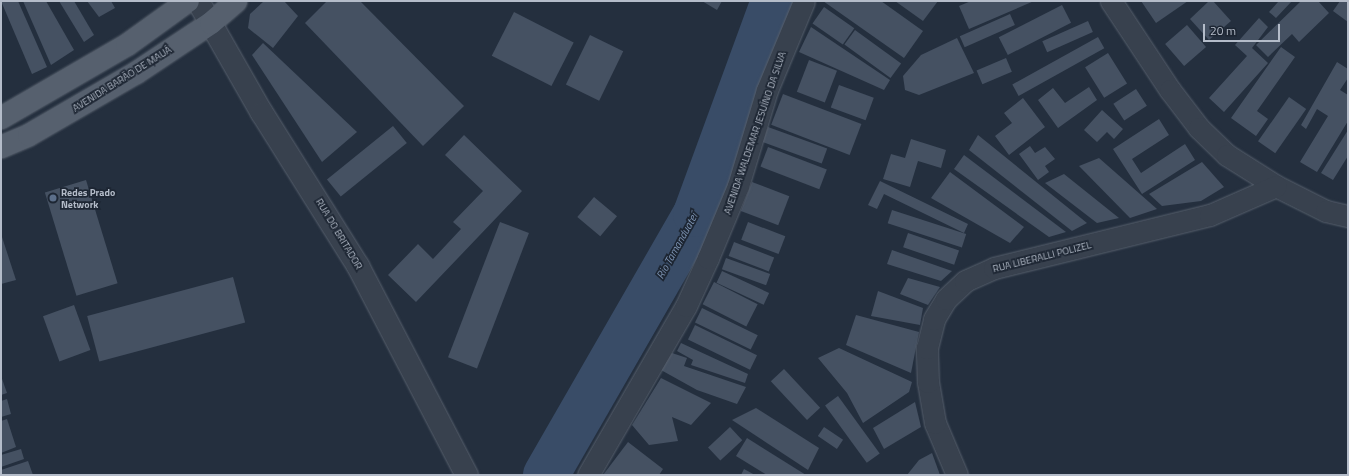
<!DOCTYPE html>
<html>
<head>
<meta charset="utf-8">
<style>
  body { margin:0 }
  #map { position:relative; width:1349px; height:476px; overflow:hidden; background:#242f3e; font-family:"Titillium Web",sans-serif }
  div>[style] { position:absolute }
  .river>* { height:46px; margin:-23px; padding:0 23px; transform-origin:23px; border-radius:23px; background:#394c67 }
  .building>* { inset:0; background:#455162; transform-origin:0 0 }
  .roads { filter:drop-shadow(0 0 1px #565f6c) drop-shadow(0 0 1px #565f6c) }
  .minor>* { height:21px; margin:-10.5px; padding:0 10.5px; transform-origin:10.5px; border-radius:10.5px; background:#38414e }
  .tertiary>* { height:22px; margin:-11px; padding:0 11px; transform-origin:11px; border-radius:11px; background:#38414e }
  .primary>* { height:22px; margin:-11px; padding:0 11px; transform-origin:11px; border-radius:11px; background:#56606e }
  .dots>* { width:11px; height:11px; translate:-50% -50%; box-sizing:border-box; border:2px solid #1d2633; border-radius:50% }
  span { translate:-50% -50%; white-space:nowrap; text-align:center; line-height:1.15; -webkit-text-stroke:3.5px #1d2633; paint-order:stroke }
  .street-label { font-size:10px; color:#b4bcc9 }
  .poi-label { font-size:10px; color:#b4bcc9; font-weight:700 }
  .left { translate:0 -50%; text-align:left }
  .water-label { font-size:11px; color:#7c92b1; font-style:italic }
  .frame { position:absolute; inset:0; border:2px solid #b4bcc9; pointer-events:none }
  .scale { position:absolute; left:1203px; top:24px; width:77px; height:18px; box-sizing:border-box; border:2px solid #b4bcc9; border-top:0; padding-left:5px; font-size:12px; line-height:14px; white-space:nowrap; color:#b4bcc9; -webkit-text-stroke:3px #1d2633; paint-order:stroke }
</style>
</head>
<body>
<div id="map">
  <div class="river">
    <div style="left:546px;top:475px;width:301px;rotate:-60.1deg"></div>
    <div style="left:696px;top:214px;width:227px;rotate:-69.9deg"></div>
  </div>
  <div class="building">
    <div style="clip-path:polygon(1px 1px,18px 1px,47px 67px,32px 74px)"></div>
    <div style="clip-path:polygon(23px 1px,46px 1px,74px 50px,51px 65px)"></div>
    <div style="clip-path:polygon(59px 1px,74px 1px,94px 35px,84px 42px)"></div>
    <div style="clip-path:polygon(87px 1px,111px 1px,115px 8px,99px 17px)"></div>
    <div style="clip-path:polygon(264px 1px,284px 1px,298px 16px,273px 48px,248px 28px,250px 14px)"></div>
    <div style="clip-path:polygon(327px 1px,360px 1px,464px 106px,423px 146px,305px 23px)"></div>
    <div style="clip-path:polygon(702px 1px,722px 1px,717px 10px)"></div>
    <div style="clip-path:polygon(823px 1px,881px 1px,923px 31px,904px 58px)"></div>
    <div style="clip-path:polygon(895px 1px,938px 1px,923px 21px)"></div>
    <div style="clip-path:polygon(971px 1px,1034px 1px,969px 29px,959px 6px)"></div>
    <div style="clip-path:polygon(1141px 1px,1188px 1px,1156px 23px)"></div>
    <div style="clip-path:polygon(1209px 1px,1213px 1px,1231px 21px,1209px 40px,1190px 19px)"></div>
    <div style="clip-path:polygon(1276px 1px,1292px 1px,1276px 18px,1269px 12px,1278px 2px)"></div>
    <div style="clip-path:polygon(1301px 1px,1318px 1px,1329px 13px,1299px 42px,1292px 34px,1268px 57px,1256px 45px)"></div>
    <div style="clip-path:polygon(1340px 1px,1348px 1px,1348px 22px,1333px 11px)"></div>
    <div style="left:1062px;top:5px;width:20px;height:71px;rotate:63deg"></div>
    <div style="left:824px;top:7px;width:37px;height:20px;rotate:35deg"></div>
    <div style="left:514px;top:12px;width:67px;height:49px;rotate:27deg"></div>
    <div style="left:1010px;top:14px;width:12px;height:55px;rotate:66deg"></div>
    <div style="clip-path:polygon(1259px 18px,1268px 27px,1252px 48px,1268px 63px,1224px 112px,1209px 98px,1247px 56px,1235px 45px)"></div>
    <div style="left:1088px;top:21px;width:12px;height:50px;rotate:66deg"></div>
    <div style="left:1187px;top:25px;width:29px;height:29px;rotate:49deg"></div>
    <div style="clip-path:polygon(811px 27px,890px 80px,884px 90px,799px 52px)"></div>
    <div style="left:855px;top:30px;width:57px;height:18px;rotate:36deg"></div>
    <div style="left:590px;top:35px;width:37px;height:55px;rotate:26deg"></div>
    <div style="left:1098px;top:37px;width:13px;height:98px;rotate:61deg"></div>
    <div style="clip-path:polygon(957px 38px,974px 73px,919px 95px,905px 90px,903px 76px,921px 55px)"></div>
    <div style="clip-path:polygon(263px 43px,357px 132px,322px 162px,252px 55px)"></div>
    <div style="clip-path:polygon(1281px 47px,1295px 57px,1257px 111px,1268px 119px,1256px 136px,1231px 118px)"></div>
    <div style="left:1108px;top:53px;width:36px;height:27px;rotate:58deg"></div>
    <div style="left:1006px;top:58px;width:15px;height:32px;rotate:67deg"></div>
    <div style="left:809px;top:60px;width:30px;height:34px;rotate:21deg"></div>
    <div style="clip-path:polygon(1337px 62px,1348px 69px,1348px 78px,1340px 90px,1348px 95px,1348px 121px,1317px 172px,1300px 162px,1328px 116px,1317px 109px,1306px 129px,1301px 125px)"></div>
    <div style="left:839px;top:85px;width:37px;height:24px;rotate:20deg"></div>
    <div style="clip-path:polygon(1089px 87px,1097px 100px,1058px 128px,1038px 100px,1053px 88px,1065px 103px)"></div>
    <div style="left:1136px;top:89px;width:20px;height:27px;rotate:57deg"></div>
    <div style="left:783px;top:94px;width:84px;height:33px;rotate:21deg"></div>
    <div style="left:1289px;top:97px;width:21px;height:54px;rotate:35deg"></div>
    <div style="clip-path:polygon(1023px 98px,1045px 127px,1009px 155px,995px 136px,1012px 123px,1004px 113px)"></div>
    <div style="clip-path:polygon(1102px 110px,1123px 129px,1114px 139px,1107px 132px,1097px 142px,1084px 130px)"></div>
    <div style="clip-path:polygon(1159px 119px,1169px 135px,1132px 159px,1141px 173px,1185px 144px,1195px 160px,1142px 194px,1113px 149px)"></div>
    <div style="left:393px;top:126px;width:22px;height:85px;rotate:51deg"></div>
    <div style="left:768px;top:127px;width:63px;height:16px;rotate:20deg"></div>
    <div style="clip-path:polygon(1348px 130px,1348px 156px,1333px 180px,1321px 173px)"></div>
    <div style="clip-path:polygon(464px 135px,522px 191px,416px 302px,388px 275px,418px 244px,433px 259px,461px 229px,453px 222px,483px 191px,445px 155px)"></div>
    <div style="clip-path:polygon(978px 135px,1087px 223px,1072px 231px,969px 150px)"></div>
    <div style="clip-path:polygon(911px 139px,946px 150px,941px 168px,918px 161px,910px 187px,883px 179px,891px 154px,905px 158px)"></div>
    <div style="clip-path:polygon(1030px 146px,1035px 153px,1045px 147px,1055px 159px,1045px 166px,1049px 172px,1038px 180px,1019px 154px)"></div>
    <div style="left:768px;top:147px;width:63px;height:21px;rotate:21deg"></div>
    <div style="clip-path:polygon(964px 155px,1066px 232px,1049px 237px,954px 169px)"></div>
    <div style="clip-path:polygon(1099px 158px,1157px 209px,1130px 218px,1079px 166px)"></div>
    <div style="clip-path:polygon(1202px 162px,1224px 187px,1201px 201px,1162px 206px,1149px 194px)"></div>
    <div style="clip-path:polygon(950px 172px,1024px 227px,1010px 243px,931px 198px)"></div>
    <div style="clip-path:polygon(1064px 174px,1119px 218px,1097px 223px,1045px 183px)"></div>
    <div style="left:86px;top:180px;width:108px;height:43px;rotate:73deg"></div>
    <div style="clip-path:polygon(880px 181px,968px 224px,964px 233px,884px 194px,877px 209px,868px 205px)"></div>
    <div style="left:752px;top:182px;width:40px;height:31px;rotate:21deg"></div>
    <div style="left:594px;top:197px;width:30px;height:26px;rotate:40deg"></div>
    <div style="left:892px;top:210px;width:78px;height:14px;rotate:18deg"></div>
    <div style="left:500px;top:222px;width:31px;height:145px;rotate:21deg"></div>
    <div style="left:748px;top:222px;width:40px;height:19px;rotate:21deg"></div>
    <div style="left:908px;top:233px;width:54px;height:15px;rotate:19deg"></div>
    <div style="clip-path:polygon(1px 234px,16px 280px,1px 284px)"></div>
    <div style="left:734px;top:242px;width:43px;height:15px;rotate:21deg"></div>
    <div style="clip-path:polygon(892px 250px,952px 271px,941px 281px,887px 264px)"></div>
    <div style="left:726px;top:258px;width:47px;height:12px;rotate:20deg"></div>
    <div style="left:722px;top:271px;width:52px;height:13px;rotate:25deg"></div>
    <div style="left:233px;top:277px;width:47px;height:151px;rotate:75deg"></div>
    <div style="clip-path:polygon(908px 278px,940px 287px,928px 305px,900px 294px)"></div>
    <div style="left:714px;top:282px;width:49px;height:25px;rotate:27deg"></div>
    <div style="clip-path:polygon(878px 291px,923px 308px,920px 325px,871px 316px)"></div>
    <div style="left:74px;top:305px;width:48px;height:33px;rotate:70deg"></div>
    <div style="left:702px;top:308px;width:62px;height:16px;rotate:26deg"></div>
    <div style="clip-path:polygon(856px 315px,919px 332px,911px 373px,846px 345px)"></div>
    <div style="left:695px;top:325px;width:69px;height:16px;rotate:26deg"></div>
    <div style="clip-path:polygon(681px 343px,748px 374px,745px 383px,691px 365px,693px 360px,677px 351px)"></div>
    <div style="clip-path:polygon(839px 348px,912px 382px,909px 392px,863px 423px,847px 393px,818px 358px)"></div>
    <div style="clip-path:polygon(672px 353px,687px 358px,684px 366px,746px 387px,737px 404px,697px 390px,661px 370px)"></div>
    <div style="left:784px;top:369px;width:53px;height:18px;rotate:47deg"></div>
    <div style="clip-path:polygon(1px 376px,7px 393px,1px 395px)"></div>
    <div style="clip-path:polygon(661px 378px,711px 403px,691px 425px,672px 417px,678px 441px,649px 445px,632px 425px)"></div>
    <div style="left:838px;top:396px;width:71px;height:16px;rotate:54deg"></div>
    <div style="clip-path:polygon(7px 399px,11px 414px,1px 417px,1px 401px)"></div>
    <div style="clip-path:polygon(915px 402px,921px 427px,884px 449px,873px 428px)"></div>
    <div style="clip-path:polygon(756px 408px,819px 448px,808px 470px,732px 420px)"></div>
    <div style="clip-path:polygon(7px 419px,16px 447px,1px 453px,1px 421px)"></div>
    <div style="left:730px;top:427px;width:18px;height:30px;rotate:47deg"></div>
    <div style="left:824px;top:427px;width:23px;height:11px;rotate:34deg"></div>
    <div style="clip-path:polygon(747px 438px,806px 475px,767px 475px,736px 456px)"></div>
    <div style="clip-path:polygon(628px 442px,663px 469px,659px 475px,603px 475px)"></div>
    <div style="clip-path:polygon(21px 449px,24px 459px,1px 467px,1px 455px)"></div>
    <div style="clip-path:polygon(932px 453px,940px 475px,907px 475px,919px 460px)"></div>
    <div style="clip-path:polygon(28px 461px,33px 475px,1px 475px,1px 470px)"></div>
    <div style="clip-path:polygon(744px 469px,755px 475px,741px 475px)"></div>
  </div>
  <div class="roads">
    <div class="minor">
      <div style="left:1111px;top:1px;width:107px;rotate:56.5deg"></div>
      <div style="left:1170px;top:90px;width:48px;rotate:52.7deg"></div>
      <div style="left:1199px;top:128px;width:39px;rotate:44deg"></div>
      <div style="left:1227px;top:155px;width:58px;rotate:32.3deg"></div>
      <div style="left:1276px;top:186px;width:56px;rotate:26.6deg"></div>
      <div style="left:1326px;top:211px;width:23px;rotate:13deg"></div>
      <div style="left:588px;top:475px;width:195px;rotate:-59.9deg"></div>
      <div style="left:686px;top:306px;width:53px;rotate:-65.4deg"></div>
      <div style="left:708px;top:258px;width:78px;rotate:-67.4deg"></div>
      <div style="left:738px;top:186px;width:100px;rotate:-73.2deg"></div>
      <div style="left:767px;top:90px;width:96px;rotate:-67.4deg"></div>
      <div style="left:957px;top:475px;width:56px;rotate:-112.9deg"></div>
      <div style="left:935px;top:423px;width:42px;rotate:-99.7deg"></div>
      <div style="left:928px;top:382px;width:34px;rotate:-92deg"></div>
      <div style="left:927px;top:348px;width:30px;rotate:-76deg"></div>
      <div style="left:934px;top:319px;width:23px;rotate:-59deg"></div>
      <div style="left:946px;top:299px;width:26px;rotate:-43deg"></div>
      <div style="left:965px;top:281px;width:32px;rotate:-24deg"></div>
      <div style="left:994px;top:268px;width:222px;rotate:-13.8deg"></div>
      <div style="left:1210px;top:215px;width:72px;rotate:-23.7deg"></div>
    </div>
    <div class="tertiary">
      <div style="left:198px;top:1px;width:129px;rotate:60.3deg"></div>
      <div style="left:262px;top:113px;width:181px;rotate:57.9deg"></div>
      <div style="left:358px;top:266px;width:236px;rotate:62.5deg"></div>
    </div>
    <div class="primary">
      <div style="left:1px;top:118px;width:146px;rotate:-30.1deg"></div>
      <div style="left:127px;top:45px;width:75px;rotate:-35.8deg"></div>
      <div style="left:1px;top:147px;width:30px;rotate:-23deg"></div>
      <div style="left:29px;top:135px;width:124px;rotate:-30.1deg"></div>
      <div style="left:136px;top:73px;width:90px;rotate:-33.7deg"></div>
      <div style="left:211px;top:23px;width:33px;rotate:-41deg"></div>
    </div>
  </div>
  <div class="dots">
    <div style="left:53px;top:198px;background:#5c6f8a"></div>
  </div>
  <div class="street-label">
    <span style="left:122px;top:79px;rotate:-32deg">AVENIDA BARÃO DE MAUÁ</span>
    <span style="left:755px;top:133px;rotate:-71deg">AVENIDA WALDEMAR JESUÍNO DA SILVA</span>
    <span style="left:339px;top:234px;rotate:59deg">RUA DO BRITADOR</span>
    <span style="left:1042px;top:257px;rotate:-14deg">RUA LIBERALLI POLIZEL</span>
  </div>
  <div class="poi-label">
    <span class="left" style="left:61px;top:198px">Redes Prado<br>Network</span>
  </div>
  <div class="water-label">
    <span style="left:677px;top:246px;rotate:-61deg">Rio Tamanduateí</span>
  </div>
  <div class="frame"></div>
  <div class="scale">20 m</div>
</div>
</body>
</html>
